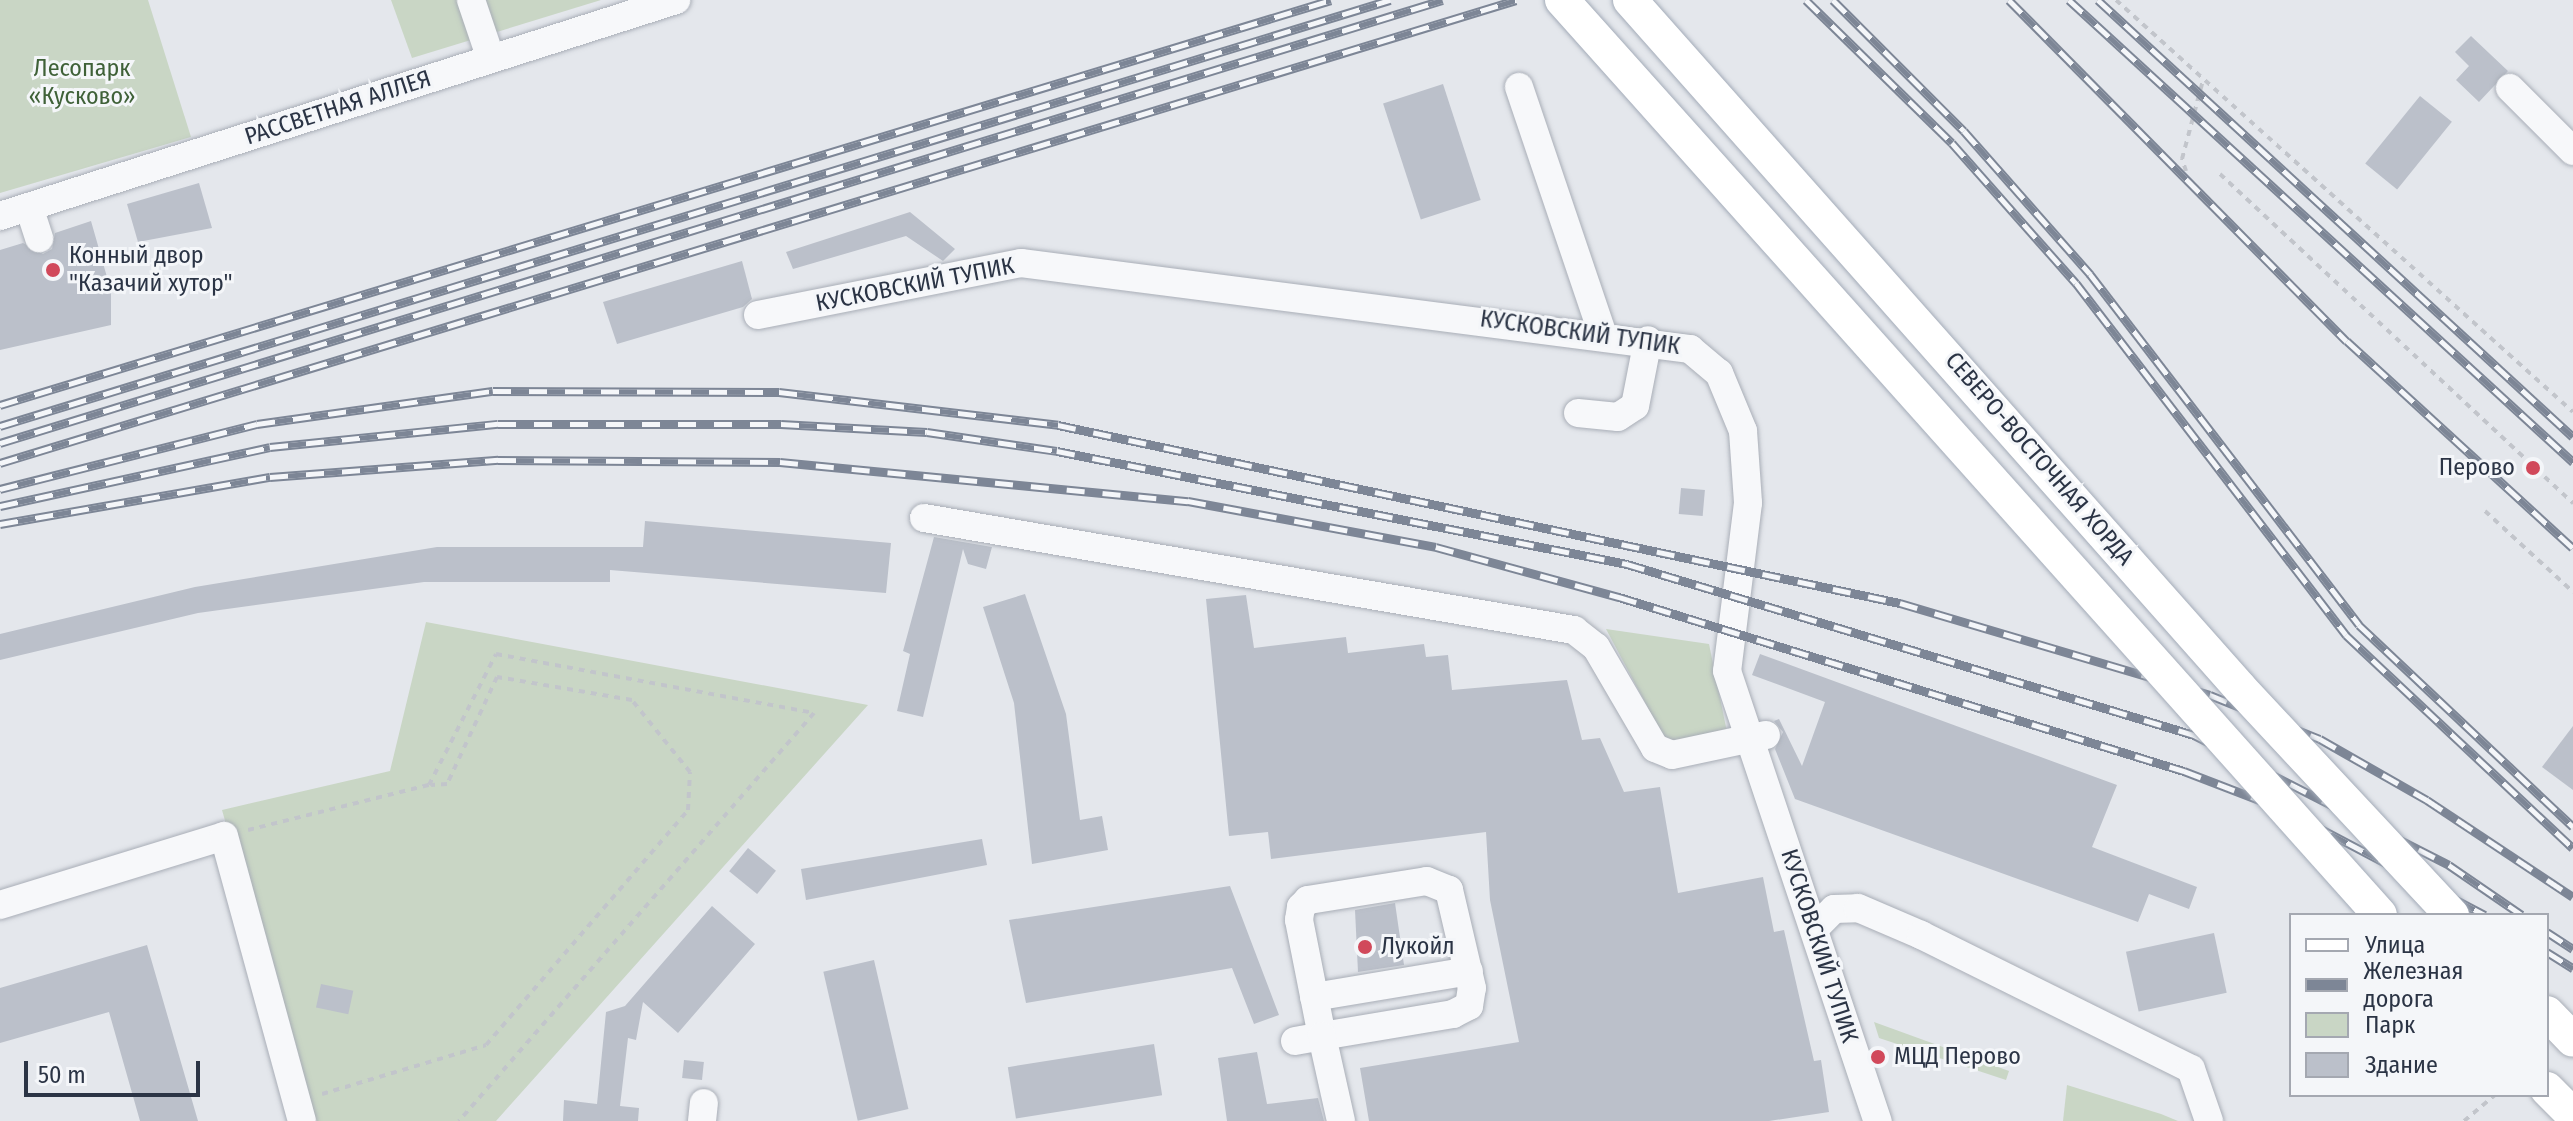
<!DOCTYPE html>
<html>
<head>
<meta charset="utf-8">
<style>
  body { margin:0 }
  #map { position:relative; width:2573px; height:1121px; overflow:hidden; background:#e4e7ec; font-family:"Fira Sans Condensed",sans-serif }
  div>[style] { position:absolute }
  .green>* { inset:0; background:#c9d6c5 }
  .building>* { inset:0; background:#bbc0ca; transform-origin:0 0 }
  .path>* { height:4px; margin-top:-2px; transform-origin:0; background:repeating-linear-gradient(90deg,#c2c5cb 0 6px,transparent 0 12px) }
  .roads { filter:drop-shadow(0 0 2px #a9aeb7) drop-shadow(0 0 2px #a9aeb7) }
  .minor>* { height:28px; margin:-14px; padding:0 14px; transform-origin:14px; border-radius:14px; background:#f7f8fa }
  .major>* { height:34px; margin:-17px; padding:0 17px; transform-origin:17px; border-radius:17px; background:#fff }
  .rail>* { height:9px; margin-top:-4.5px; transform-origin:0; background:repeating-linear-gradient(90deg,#f4f6f9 0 18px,#7d8696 0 36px); box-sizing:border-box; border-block:2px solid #7d8696 }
  .bridges { filter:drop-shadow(0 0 2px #a3abb8) drop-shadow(0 0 2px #a3abb8) }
  .major-bridge>* { height:34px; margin:-17px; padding:0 17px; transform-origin:17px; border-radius:17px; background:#fff }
  .dots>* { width:22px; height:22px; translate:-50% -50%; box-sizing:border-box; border:4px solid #f4f6f9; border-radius:50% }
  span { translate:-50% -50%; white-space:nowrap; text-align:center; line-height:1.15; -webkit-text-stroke:6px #f4f6f9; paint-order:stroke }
  .park-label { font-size:24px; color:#3f6138 }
  .street-label { font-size:24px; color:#2b3445 }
  .poi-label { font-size:24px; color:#2b3445 }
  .left { translate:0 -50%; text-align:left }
  .right { translate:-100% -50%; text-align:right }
  .legend { position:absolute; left:2289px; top:913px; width:260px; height:184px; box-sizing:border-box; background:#f4f6f9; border:2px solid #a4a8b1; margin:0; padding:10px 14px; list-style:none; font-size:24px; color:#2b3445 }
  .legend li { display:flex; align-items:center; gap:16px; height:40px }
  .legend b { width:40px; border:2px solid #a4a8b1 }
  .scale { position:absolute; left:24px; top:1061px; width:176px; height:36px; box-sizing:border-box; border:4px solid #2b3445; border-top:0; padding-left:10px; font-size:24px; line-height:28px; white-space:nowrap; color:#2b3445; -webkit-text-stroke:6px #f4f6f9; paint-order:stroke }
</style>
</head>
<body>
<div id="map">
  <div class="green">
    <div style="clip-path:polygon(0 0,148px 0,191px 137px,0 193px)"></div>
    <div style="clip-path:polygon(391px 0,601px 0,412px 58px)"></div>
    <div style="clip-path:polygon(426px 622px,868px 705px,496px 1121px,310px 1121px,222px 810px,390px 771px)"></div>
    <div style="clip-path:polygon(1606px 629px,1709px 644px,1728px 737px,1666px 742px)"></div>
    <div style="clip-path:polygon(1874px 1022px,2009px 1071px,2006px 1080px,1879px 1038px)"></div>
    <div style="clip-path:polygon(2067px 1085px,2161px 1114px,2178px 1121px,2063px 1121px)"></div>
  </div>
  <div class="building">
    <div style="clip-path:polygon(2471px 36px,2508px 71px,2479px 102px,2456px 80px,2469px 66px,2455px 52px)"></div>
    <div style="left:1443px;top:84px;width:122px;height:63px;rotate:72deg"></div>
    <div style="left:2420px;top:96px;width:41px;height:87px;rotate:39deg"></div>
    <div style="clip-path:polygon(199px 183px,212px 228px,138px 242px,127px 204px)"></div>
    <div style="clip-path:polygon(910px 212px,955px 249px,943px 261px,906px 236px,793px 269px,786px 252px)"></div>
    <div style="clip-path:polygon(91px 221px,111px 291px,111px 325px,0 350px,0 250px,23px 243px,43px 254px,52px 249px,55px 233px)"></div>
    <div style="clip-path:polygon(742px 261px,752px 299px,743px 307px,617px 344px,603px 302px)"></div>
    <div style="left:1681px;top:488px;width:24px;height:26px;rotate:5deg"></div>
    <div style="clip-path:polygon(645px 521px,891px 543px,886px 593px,610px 570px,610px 582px,424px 582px,198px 613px,0 660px,0 634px,195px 587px,437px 547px,643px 547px)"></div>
    <div style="clip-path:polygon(934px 537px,992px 547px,986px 569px,968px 564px,963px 549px,923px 717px,897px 711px,910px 654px,903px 651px)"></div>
    <div style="clip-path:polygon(1025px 594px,1066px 714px,1080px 820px,1102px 816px,1108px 850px,1032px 864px,1014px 703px,983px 607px)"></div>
    <div style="clip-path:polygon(1246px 595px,1254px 648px,1346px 637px,1348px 653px,1424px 644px,1426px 657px,1448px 655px,1452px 690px,1567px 680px,1582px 740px,1600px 738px,1624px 792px,1660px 787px,1678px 893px,1763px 877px,1774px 932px,1784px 930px,1814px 1061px,1821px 1060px,1829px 1112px,1769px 1121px,1369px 1121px,1360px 1068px,1519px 1042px,1490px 900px,1486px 832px,1271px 859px,1268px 832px,1229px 836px,1206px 599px)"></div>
    <div style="clip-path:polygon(1760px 654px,2117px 785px,2092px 847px,2197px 887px,2189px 909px,2149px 894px,2138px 922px,1795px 799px,1775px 749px,1783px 732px,1774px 721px,1779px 719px,1802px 766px,1825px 702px,1752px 675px)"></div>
    <div style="clip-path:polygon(2573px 726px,2573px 790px,2542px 767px)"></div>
    <div style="clip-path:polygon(982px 839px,987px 865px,806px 900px,801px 869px)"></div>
    <div style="left:748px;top:848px;width:36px;height:30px;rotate:39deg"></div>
    <div style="clip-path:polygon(1230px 886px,1279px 1015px,1254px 1024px,1232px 968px,1026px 1003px,1009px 920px)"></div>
    <div style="clip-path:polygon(1395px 903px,1404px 965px,1358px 972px,1355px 910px)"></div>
    <div style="clip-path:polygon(712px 906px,755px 944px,678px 1033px,643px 1002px,636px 1040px,628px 1038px,620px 1106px,639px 1108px,638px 1121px,563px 1121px,564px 1100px,597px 1104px,606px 1012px,625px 1006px)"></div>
    <div style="left:2214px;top:933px;width:61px;height:90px;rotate:78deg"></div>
    <div style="clip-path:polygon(147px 945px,198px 1121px,140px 1121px,109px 1012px,0 1043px,0 988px)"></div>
    <div style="left:874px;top:960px;width:153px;height:52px;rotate:77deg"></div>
    <div style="left:321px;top:984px;width:33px;height:24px;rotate:12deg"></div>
    <div style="left:1154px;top:1044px;width:52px;height:148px;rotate:81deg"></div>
    <div style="clip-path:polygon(1257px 1052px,1267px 1104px,1318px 1098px,1324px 1121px,1227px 1121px,1218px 1058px)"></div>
    <div style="left:684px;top:1060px;width:20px;height:18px;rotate:6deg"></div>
  </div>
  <div class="path">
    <div style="left:2116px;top:0;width:615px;rotate:42.04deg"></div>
    <div style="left:2186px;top:171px;width:13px;rotate:-108deg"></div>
    <div style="left:2182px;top:159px;width:82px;rotate:-75.1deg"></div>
    <div style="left:2220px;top:174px;width:483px;rotate:43deg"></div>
    <div style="left:2485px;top:511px;width:120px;rotate:42.6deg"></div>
    <div style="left:248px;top:830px;width:187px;rotate:-14deg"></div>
    <div style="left:429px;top:785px;width:147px;rotate:-62.9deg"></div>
    <div style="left:496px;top:654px;width:323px;rotate:10.5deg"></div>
    <div style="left:814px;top:713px;width:541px;rotate:131.03deg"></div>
    <div style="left:322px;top:1094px;width:171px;rotate:-16.6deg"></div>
    <div style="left:486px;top:1045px;width:310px;rotate:-49.3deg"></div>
    <div style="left:688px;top:810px;width:38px;rotate:-87deg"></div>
    <div style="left:690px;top:772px;width:92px;rotate:-128.9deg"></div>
    <div style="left:632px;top:700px;width:137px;rotate:-170.3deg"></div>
    <div style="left:497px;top:677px;width:118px;rotate:115deg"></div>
    <div style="left:447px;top:784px;width:16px;rotate:176deg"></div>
    <div style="left:2464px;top:1121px;width:40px;rotate:-40deg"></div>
  </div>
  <div class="roads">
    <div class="minor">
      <div style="left:471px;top:0;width:62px;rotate:71.3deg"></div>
      <div style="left:1519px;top:87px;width:262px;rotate:71.3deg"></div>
      <div style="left:2510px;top:88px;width:89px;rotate:45deg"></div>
      <div style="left:29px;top:207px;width:33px;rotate:72deg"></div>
      <div style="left:0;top:216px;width:710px;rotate:-17.72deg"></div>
      <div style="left:758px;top:315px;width:268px;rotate:-11.2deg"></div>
      <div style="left:1021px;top:263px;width:675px;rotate:7.33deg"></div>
      <div style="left:1690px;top:349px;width:38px;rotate:40deg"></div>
      <div style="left:1719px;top:373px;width:63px;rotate:67.5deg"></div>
      <div style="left:1743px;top:431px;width:72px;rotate:86deg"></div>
      <div style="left:1748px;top:503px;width:169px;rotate:97.1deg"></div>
      <div style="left:1727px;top:671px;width:475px;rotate:71.5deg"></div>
      <div style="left:1578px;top:413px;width:40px;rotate:5.7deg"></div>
      <div style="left:1618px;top:417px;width:20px;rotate:-33deg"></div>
      <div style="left:1635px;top:406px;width:67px;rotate:-78.9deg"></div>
      <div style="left:924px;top:518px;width:660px;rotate:9.78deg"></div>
      <div style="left:1574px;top:630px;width:28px;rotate:38deg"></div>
      <div style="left:1596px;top:647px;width:117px;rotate:59.7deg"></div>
      <div style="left:1655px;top:748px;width:18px;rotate:22deg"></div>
      <div style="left:1672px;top:755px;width:96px;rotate:-12deg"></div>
      <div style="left:0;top:905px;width:234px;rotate:-17.1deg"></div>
      <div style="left:224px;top:836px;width:295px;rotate:74.7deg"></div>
      <div style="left:1815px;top:928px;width:27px;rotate:-45deg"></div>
      <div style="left:1834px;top:909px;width:24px;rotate:-2deg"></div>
      <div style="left:1858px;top:908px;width:69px;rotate:23.2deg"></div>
      <div style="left:1921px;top:935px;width:301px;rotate:26.4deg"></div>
      <div style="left:2191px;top:1069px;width:55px;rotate:70.9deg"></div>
      <div style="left:1314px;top:997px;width:157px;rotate:-9.5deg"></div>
      <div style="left:1295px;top:1041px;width:27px;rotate:-10deg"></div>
      <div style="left:1322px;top:1036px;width:133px;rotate:-9.5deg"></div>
      <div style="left:1453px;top:1014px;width:18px;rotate:-27deg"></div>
      <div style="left:1469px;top:1006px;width:18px;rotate:-81deg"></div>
      <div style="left:1472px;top:988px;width:101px;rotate:-103.2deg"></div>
      <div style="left:1449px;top:890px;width:24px;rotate:-158deg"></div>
      <div style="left:1427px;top:881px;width:121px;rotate:170.9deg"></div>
      <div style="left:1308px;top:900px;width:10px;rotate:135deg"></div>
      <div style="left:1301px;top:907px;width:13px;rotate:99deg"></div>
      <div style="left:1299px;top:920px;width:118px;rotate:78.8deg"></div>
      <div style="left:1322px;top:1036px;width:87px;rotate:77.4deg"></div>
      <div style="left:702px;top:1121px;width:18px;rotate:-84deg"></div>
    </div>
    <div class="major">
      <div style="left:2547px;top:1013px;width:37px;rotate:46deg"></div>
      <div style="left:2547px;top:1089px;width:37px;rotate:45deg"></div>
    </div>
  </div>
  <div class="rail">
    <div style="left:1806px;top:0;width:204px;rotate:44.4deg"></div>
    <div style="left:1952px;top:143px;width:187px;rotate:48.5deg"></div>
    <div style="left:2076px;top:283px;width:444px;rotate:52.5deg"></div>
    <div style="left:2346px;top:635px;width:311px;rotate:43.2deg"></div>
    <div style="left:1833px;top:0;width:185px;rotate:45deg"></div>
    <div style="left:1964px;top:131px;width:191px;rotate:48.6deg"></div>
    <div style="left:2090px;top:274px;width:442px;rotate:52.5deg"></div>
    <div style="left:2359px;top:625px;width:294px;rotate:43.3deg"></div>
    <div style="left:2009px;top:0;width:480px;rotate:45.3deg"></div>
    <div style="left:2347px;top:341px;width:306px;rotate:42.5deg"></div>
    <div style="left:2069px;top:0;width:684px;rotate:42.51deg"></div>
    <div style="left:2098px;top:0;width:645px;rotate:42.61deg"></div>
    <div style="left:0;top:405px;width:1391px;rotate:-16.92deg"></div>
    <div style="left:0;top:426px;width:1454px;rotate:-17.04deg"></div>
    <div style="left:0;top:443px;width:1509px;rotate:-17.07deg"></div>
    <div style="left:0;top:463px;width:1585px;rotate:-16.98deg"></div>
    <div style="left:0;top:489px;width:265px;rotate:-14.2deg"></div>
    <div style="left:257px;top:424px;width:238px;rotate:-8deg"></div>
    <div style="left:493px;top:391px;width:286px;rotate:0.2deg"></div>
    <div style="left:779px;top:392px;width:281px;rotate:6.7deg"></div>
    <div style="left:1058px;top:425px;width:861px;rotate:11.94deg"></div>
    <div style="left:1900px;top:603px;width:323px;rotate:16.5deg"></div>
    <div style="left:2210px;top:695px;width:118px;rotate:21.8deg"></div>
    <div style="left:2320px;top:739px;width:123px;rotate:29.7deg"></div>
    <div style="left:2427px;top:800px;width:175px;rotate:33.6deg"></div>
    <div style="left:0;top:506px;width:276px;rotate:-12.3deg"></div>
    <div style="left:270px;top:447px;width:229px;rotate:-5.8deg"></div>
    <div style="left:498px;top:424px;width:283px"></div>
    <div style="left:781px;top:424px;width:146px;rotate:3.1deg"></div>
    <div style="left:927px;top:432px;width:131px;rotate:8.3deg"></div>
    <div style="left:1057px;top:451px;width:581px;rotate:11.21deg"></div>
    <div style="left:1627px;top:564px;width:592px;rotate:16.78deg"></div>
    <div style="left:2194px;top:735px;width:286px;rotate:27deg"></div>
    <div style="left:2449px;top:865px;width:88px;rotate:34.4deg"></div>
    <div style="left:0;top:524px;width:274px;rotate:-9.9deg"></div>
    <div style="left:270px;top:477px;width:229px;rotate:-4.3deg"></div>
    <div style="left:498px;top:460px;width:282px;rotate:0.4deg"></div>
    <div style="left:780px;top:462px;width:410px;rotate:5.5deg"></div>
    <div style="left:1188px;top:501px;width:252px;rotate:10.5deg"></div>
    <div style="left:1436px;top:547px;width:190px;rotate:15.3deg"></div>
    <div style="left:1619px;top:597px;width:591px;rotate:17.12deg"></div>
    <div style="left:2184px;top:771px;width:106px;rotate:21deg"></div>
    <div style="left:2283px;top:809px;width:228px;rotate:27.7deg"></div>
    <div style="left:2547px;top:932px;width:31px;rotate:33deg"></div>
    <div style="left:2547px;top:952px;width:31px;rotate:32deg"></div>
  </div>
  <div class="bridges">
    <div class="major-bridge">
      <div style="left:1562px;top:0;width:1227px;rotate:48.2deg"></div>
      <div style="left:1630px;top:0;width:919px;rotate:48.44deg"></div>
      <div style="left:2240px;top:688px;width:311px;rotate:47deg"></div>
    </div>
  </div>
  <div class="dots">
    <div style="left:53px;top:270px;background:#d1495b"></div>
    <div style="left:2533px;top:468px;background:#d1495b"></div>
    <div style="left:1365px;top:947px;background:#d1495b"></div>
    <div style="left:1878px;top:1057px;background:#d1495b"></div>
  </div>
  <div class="park-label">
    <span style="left:82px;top:83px">Лесопарк<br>«Кусково»</span>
  </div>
  <div class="street-label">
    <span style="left:338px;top:108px;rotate:-18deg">РАССВЕТНАЯ АЛЛЕЯ</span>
    <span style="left:915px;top:285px;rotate:-11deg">КУСКОВСКИЙ ТУПИК</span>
    <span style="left:1580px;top:333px;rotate:8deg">КУСКОВСКИЙ ТУПИК</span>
    <span style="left:2039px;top:459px;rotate:49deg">СЕВЕРО-ВОСТОЧНАЯ ХОРДА</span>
    <span style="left:1819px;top:946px;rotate:72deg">КУСКОВСКИЙ ТУПИК</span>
  </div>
  <div class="poi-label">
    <span class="left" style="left:69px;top:270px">Конный двор<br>"Казачий хутор"</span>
    <span class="right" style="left:2515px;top:468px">Перово</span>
    <span class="left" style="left:1381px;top:947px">Лукойл</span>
    <span class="left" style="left:1894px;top:1057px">МЦД Перово</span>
  </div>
  <ul class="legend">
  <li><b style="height:10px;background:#fff"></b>Улица</li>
  <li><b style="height:10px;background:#7d8696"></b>Железная дорога</li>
  <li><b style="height:22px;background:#c9d6c5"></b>Парк</li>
  <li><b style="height:22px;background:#bbc0ca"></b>Здание</li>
  </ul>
  <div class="scale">50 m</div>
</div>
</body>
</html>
